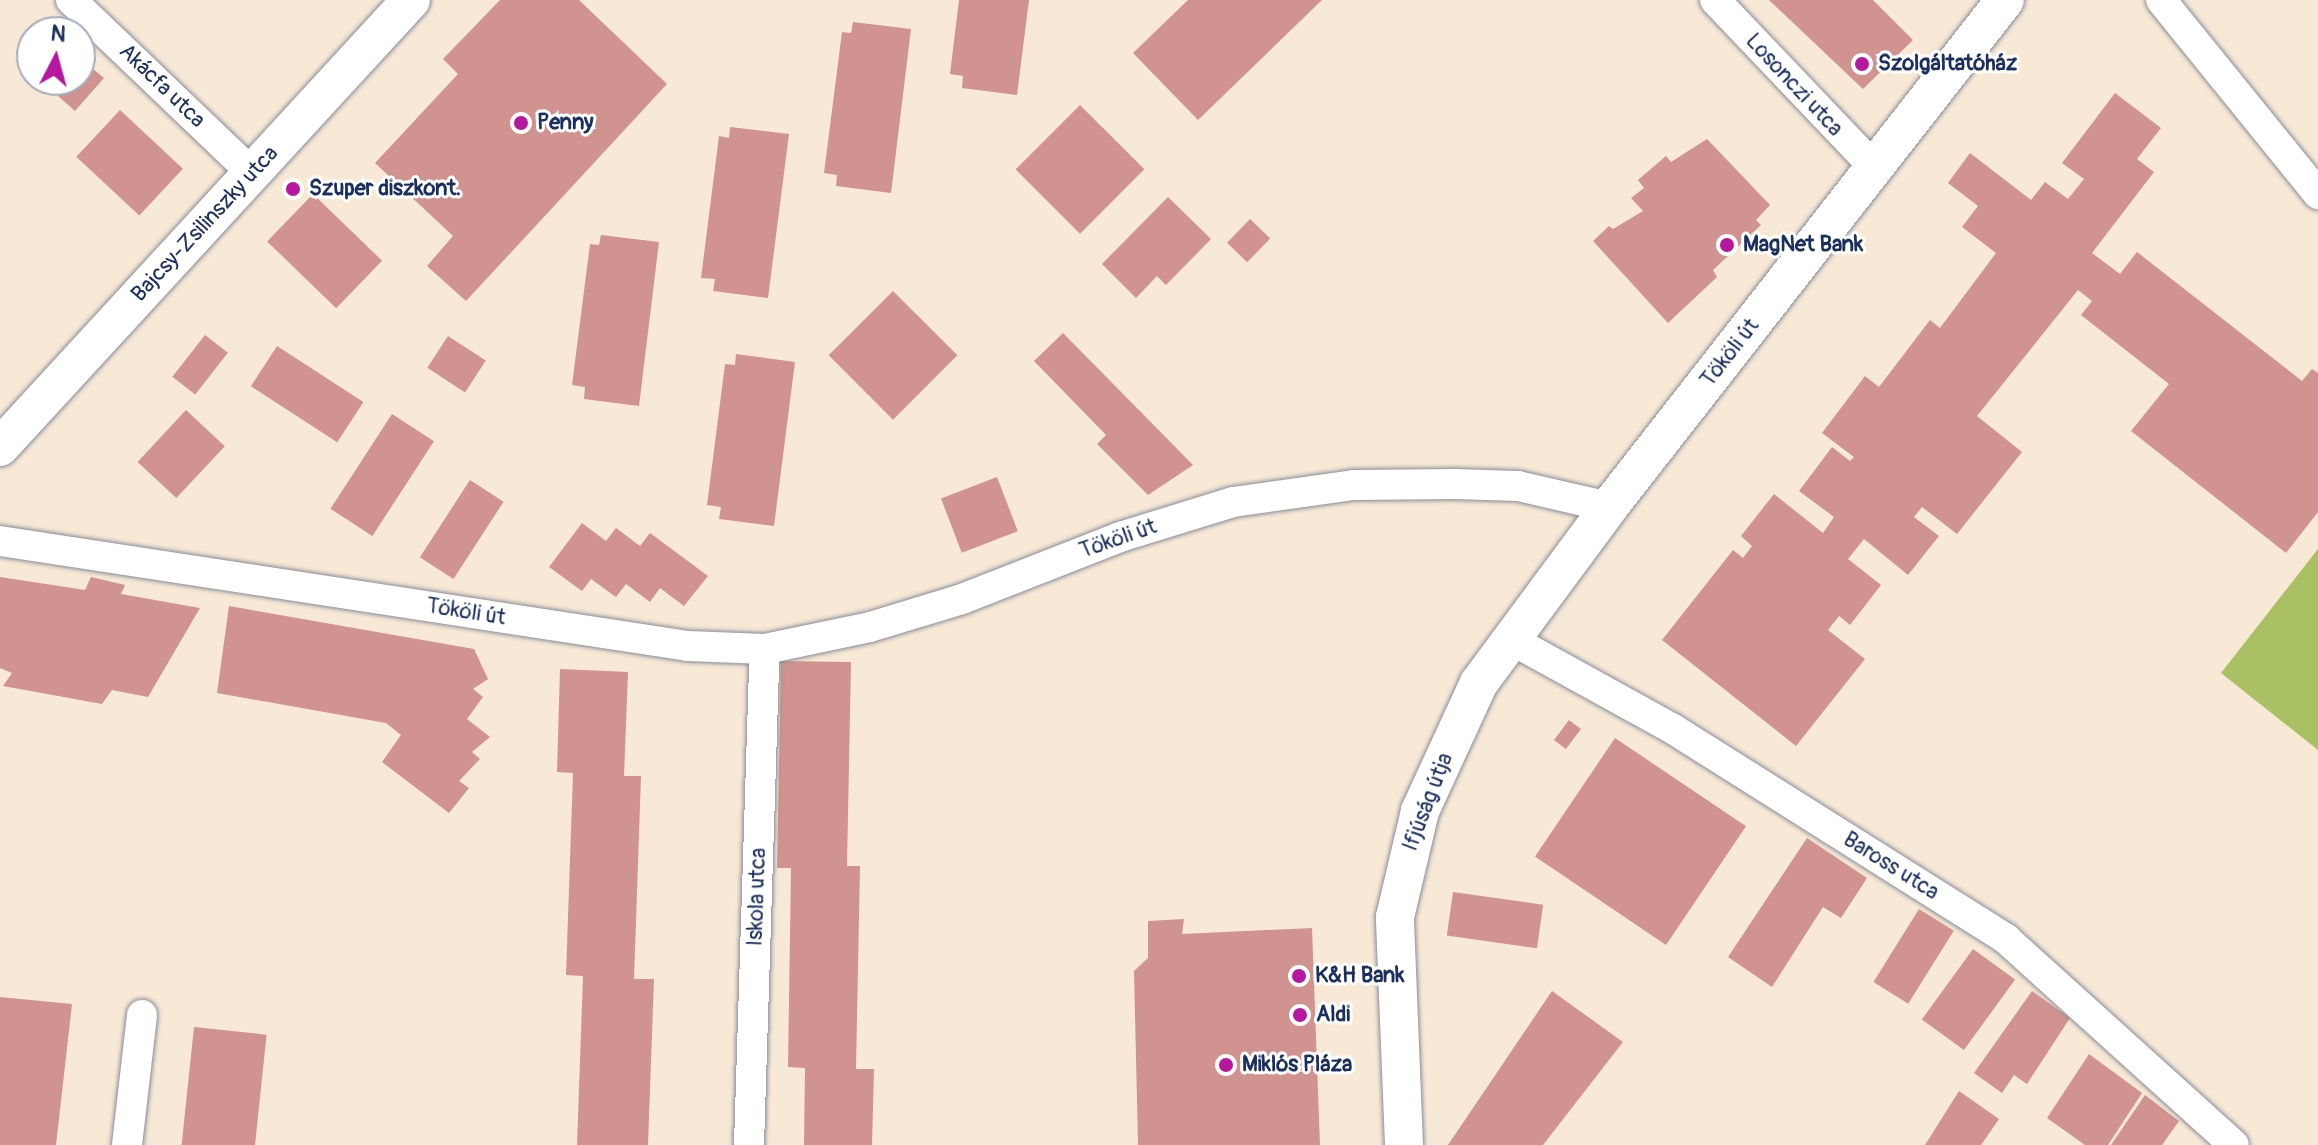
<!DOCTYPE html>
<html>
<head>
<meta charset="utf-8">
<style>
  body { margin:0 }
  #map { position:relative; width:2318px; height:1145px; overflow:hidden; background:#f7e9d6; font-family:Pangolin,sans-serif }
  div>[style] { position:absolute }
  .green>* { inset:0; background:#a9c065 }
  .building>* { inset:0; background:#d0938f; transform-origin:0 0 }
  .roads { filter:drop-shadow(0 0 2px #898c9a) drop-shadow(0 0 2px #898c9a) }
  .minor>* { height:30px; margin:-15px; padding:0 15px; transform-origin:15px; border-radius:15px; background:#fff }
  .tertiary>* { height:38px; margin:-19px; padding:0 19px; transform-origin:19px; border-radius:19px; background:#fff }
  .dots>* { width:22px; height:22px; translate:-50% -50%; box-sizing:border-box; border:4px solid #fff; border-radius:50% }
  span { translate:-50% -50%; white-space:nowrap; text-align:center; line-height:1.15; -webkit-text-stroke:6px #fff; paint-order:stroke }
  .poi-label { font-size:22px; color:#1b2f5e; font-weight:700 }
  .left { translate:0 -50%; text-align:left }
  .street-label { font-size:22px; color:#1b2f5e }
  .north { position:absolute; left:16px; top:16px; width:80px; height:80px; box-sizing:border-box; background:#fff; border:2px solid #a4acbf; border-radius:50%; rotate:6deg; font-size:22px; font-weight:700; line-height:32px; text-align:center; color:#1b2f5e }
  .north::after { content:''; display:block; margin:auto; width:28px; height:36px; background:#b5179e; clip-path:polygon(50% 0,100% 100%,50% 72%,0 100%) }
</style>
</head>
<body>
<div id="map">
  <div class="green">
    <div style="clip-path:polygon(2318px 549px,2318px 750px,2221px 673px)"></div>
  </div>
  <div class="building">
    <div style="clip-path:polygon(500px 0,579px 0,667px 84px,466px 301px,427px 266px,453px 236px,375px 163px,458px 74px,443px 59px)"></div>
    <div style="clip-path:polygon(959px 0,1029px 0,1017px 95px,962px 88px,963px 76px,950px 74px)"></div>
    <div style="clip-path:polygon(1188px 0,1322px 0,1198px 120px,1133px 53px)"></div>
    <div style="clip-path:polygon(1769px 0,1873px 0,1913px 40px,1863px 89px)"></div>
    <div style="clip-path:polygon(853px 22px,911px 29px,891px 193px,836px 186px,837px 175px,824px 173px,842px 32px,851px 33px)"></div>
    <div style="clip-path:polygon(80px 58px,104px 78px,75px 111px,40px 80px,80px 80px)"></div>
    <div style="clip-path:polygon(2115px 93px,2161px 128px,2137px 159px,2154px 172px,2092px 253px,2120px 274px,2137px 252px,2302px 381px,2312px 369px,2318px 373px,2318px 512px,2286px 553px,2131px 431px,2169px 384px,2081px 315px,2092px 301px,2078px 290px,1977px 416px,2022px 452px,1957px 534px,1922px 507px,1914px 517px,1939px 536px,1908px 575px,1864px 539px,1848px 559px,1881px 585px,1850px 625px,1839px 616px,1828px 630px,1865px 659px,1796px 746px,1662px 640px,1733px 550px,1743px 558px,1752px 546px,1741px 536px,1774px 494px,1823px 533px,1834px 517px,1799px 491px,1832px 447px,1850px 461px,1854px 457px,1822px 433px,1865px 376px,1879px 387px,1930px 320px,1940px 328px,1996px 253px,1962px 227px,1978px 206px,1948px 183px,1970px 153px,2031px 200px,2045px 182px,2068px 199px,2084px 179px,2062px 163px)"></div>
    <div style="left:1080px;top:105px;width:91px;height:91px;rotate:45deg"></div>
    <div style="left:120px;top:110px;width:86px;height:64px;rotate:43deg"></div>
    <div style="clip-path:polygon(730px 127px,789px 134px,768px 298px,713px 291px,715px 279px,701px 278px,719px 136px,729px 138px)"></div>
    <div style="clip-path:polygon(1707px 139px,1770px 205px,1756px 220px,1761px 225px,1713px 270px,1717px 277px,1668px 323px,1593px 241px,1609px 226px,1613px 229px,1643px 211px,1631px 198px,1644px 188px,1638px 180px,1666px 156px,1671px 162px)"></div>
    <div style="left:313px;top:194px;width:96px;height:66px;rotate:44deg"></div>
    <div style="clip-path:polygon(1168px 197px,1211px 239px,1166px 285px,1157px 276px,1136px 298px,1102px 264px)"></div>
    <div style="left:1250px;top:219px;width:28px;height:33px;rotate:44deg"></div>
    <div style="clip-path:polygon(601px 235px,659px 242px,639px 406px,584px 399px,585px 387px,572px 385px,590px 244px,599px 245px)"></div>
    <div style="left:893px;top:291px;width:91px;height:91px;rotate:45deg"></div>
    <div style="clip-path:polygon(1063px 333px,1193px 465px,1148px 495px,1097px 444px,1106px 435px,1034px 361px)"></div>
    <div style="left:205px;top:335px;width:29px;height:53px;rotate:38deg"></div>
    <div style="left:448px;top:336px;width:45px;height:38px;rotate:33deg"></div>
    <div style="left:277px;top:346px;width:103px;height:48px;rotate:33deg"></div>
    <div style="clip-path:polygon(736px 354px,795px 362px,774px 526px,719px 519px,721px 507px,707px 505px,725px 364px,735px 365px)"></div>
    <div style="left:186px;top:410px;width:53px;height:71px;rotate:43deg"></div>
    <div style="left:392px;top:414px;width:50px;height:113px;rotate:33deg"></div>
    <div style="left:997px;top:477px;width:58px;height:60px;rotate:69deg"></div>
    <div style="left:470px;top:480px;width:40px;height:92px;rotate:33deg"></div>
    <div style="clip-path:polygon(582px 523px,606px 541px,616px 528px,640px 546px,650px 533px,708px 576px,684px 606px,660px 588px,650px 602px,626px 584px,616px 597px,591px 579px,582px 591px,549px 567px)"></div>
    <div style="clip-path:polygon(0 577px,85px 590px,91px 577px,125px 585px,121px 594px,200px 608px,148px 697px,112px 690px,102px 704px,3px 686px,12px 673px,0 668px)"></div>
    <div style="clip-path:polygon(229px 606px,474px 649px,488px 679px,473px 689px,483px 697px,467px 719px,490px 737px,472px 752px,480px 759px,459px 781px,469px 788px,449px 813px,382px 762px,401px 735px,386px 723px,217px 693px)"></div>
    <div style="clip-path:polygon(781px 661px,851px 662px,847px 866px,860px 866px,856px 1069px,874px 1069px,872px 1145px,804px 1145px,805px 1068px,788px 1067px,791px 868px,777px 868px)"></div>
    <div style="clip-path:polygon(560px 669px,628px 672px,624px 776px,641px 776px,634px 979px,654px 979px,648px 1145px,577px 1145px,583px 976px,566px 975px,573px 773px,557px 772px)"></div>
    <div style="left:1569px;top:720px;width:15px;height:25px;rotate:37deg"></div>
    <div style="left:1615px;top:738px;width:158px;height:143px;rotate:34deg"></div>
    <div style="clip-path:polygon(1807px 838px,1867px 878px,1841px 918px,1823px 907px,1772px 987px,1728px 957px)"></div>
    <div style="left:1453px;top:892px;width:91px;height:44px;rotate:8deg"></div>
    <div style="left:1919px;top:909px;width:41px;height:86px;rotate:32deg"></div>
    <div style="clip-path:polygon(1184px 919px,1182px 934px,1312px 928px,1320px 1145px,1138px 1145px,1134px 971px,1148px 958px,1148px 921px)"></div>
    <div style="left:1973px;top:949px;width:52px;height:87px;rotate:36deg"></div>
    <div style="clip-path:polygon(1552px 991px,1623px 1042px,1543px 1145px,1448px 1145px)"></div>
    <div style="clip-path:polygon(2032px 991px,2070px 1018px,2027px 1084px,2014px 1075px,2002px 1093px,1974px 1073px)"></div>
    <div style="clip-path:polygon(0 997px,72px 1004px,56px 1145px,0 1145px)"></div>
    <div style="left:194px;top:1027px;width:73px;height:119px;rotate:6deg"></div>
    <div style="clip-path:polygon(2089px 1054px,2142px 1093px,2108px 1145px,2085px 1145px,2047px 1118px)"></div>
    <div style="clip-path:polygon(1959px 1091px,1999px 1119px,1981px 1145px,1925px 1145px)"></div>
    <div style="clip-path:polygon(2145px 1095px,2179px 1121px,2162px 1145px,2111px 1145px)"></div>
  </div>
  <div class="roads">
    <div class="minor">
      <div style="left:71px;top:0;width:250px;rotate:43.7deg"></div>
      <div style="left:1715px;top:0;width:232px;rotate:46.4deg"></div>
      <div style="left:2161px;top:0;width:250px;rotate:51deg"></div>
      <div style="left:0;top:541px;width:696px;rotate:8.68deg"></div>
      <div style="left:688px;top:646px;width:77px;rotate:2.2deg"></div>
      <div style="left:765px;top:649px;width:107px;rotate:-11.8deg"></div>
      <div style="left:870px;top:627px;width:96px;rotate:-16.9deg"></div>
      <div style="left:962px;top:599px;width:170px;rotate:-21.4deg"></div>
      <div style="left:1120px;top:537px;width:118px;rotate:-17.2deg"></div>
      <div style="left:1233px;top:502px;width:122px;rotate:-8deg"></div>
      <div style="left:1354px;top:485px;width:101px;rotate:-0.6deg"></div>
      <div style="left:1455px;top:484px;width:63px;rotate:1.8deg"></div>
      <div style="left:1518px;top:486px;width:93px;rotate:13deg"></div>
      <div style="left:1510px;top:639px;width:186px;rotate:28.9deg"></div>
      <div style="left:1673px;top:729px;width:394px;rotate:32.2deg"></div>
      <div style="left:2006px;top:939px;width:307px;rotate:42.1deg"></div>
      <div style="left:127px;top:1145px;width:131px;rotate:-83.4deg"></div>
      <div style="left:749px;top:1145px;width:496px;rotate:-88.2deg"></div>
    </div>
    <div class="tertiary">
      <div style="left:0;top:447px;width:607px;rotate:-47.4deg"></div>
      <div style="left:1404px;top:1145px;width:228px;rotate:-92.3deg"></div>
      <div style="left:1395px;top:917px;width:109px;rotate:-76.7deg"></div>
      <div style="left:1420px;top:811px;width:141px;rotate:-65.3deg"></div>
      <div style="left:1479px;top:683px;width:219px;rotate:-53.5deg"></div>
      <div style="left:1609px;top:507px;width:643px;rotate:-52.01deg"></div>
    </div>
  </div>
  <div class="dots">
    <div style="left:1862px;top:64px;background:#b5179e"></div>
    <div style="left:521px;top:123px;background:#b5179e"></div>
    <div style="left:293px;top:189px;background:#b5179e"></div>
    <div style="left:1727px;top:245px;background:#b5179e"></div>
    <div style="left:1299px;top:976px;background:#b5179e"></div>
    <div style="left:1300px;top:1015px;background:#b5179e"></div>
    <div style="left:1226px;top:1065px;background:#b5179e"></div>
  </div>
  <div class="poi-label">
    <span class="left" style="left:1878px;top:64px">Szolgáltatóház</span>
    <span class="left" style="left:537px;top:123px">Penny</span>
    <span class="left" style="left:309px;top:189px">Szuper diszkont.</span>
    <span class="left" style="left:1743px;top:245px">MagNet Bank</span>
    <span class="left" style="left:1315px;top:976px">K&amp;H Bank</span>
    <span class="left" style="left:1316px;top:1015px">Aldi</span>
    <span class="left" style="left:1242px;top:1065px">Miklós Pláza</span>
  </div>
  <div class="street-label">
    <span style="left:1794px;top:85px;rotate:47deg">Losonczi utca</span>
    <span style="left:162px;top:86px;rotate:44deg">Akácfa utca</span>
    <span style="left:205px;top:224px;rotate:-47deg">Bajcsy-Zsilinszky utca</span>
    <span style="left:1730px;top:353px;rotate:-52deg">Tököli út</span>
    <span style="left:1118px;top:539px;rotate:-19deg">Tököli út</span>
    <span style="left:466px;top:612px;rotate:9deg">Tököli út</span>
    <span style="left:1428px;top:802px;rotate:-69deg">Ifjúság útja</span>
    <span style="left:1891px;top:866px;rotate:32deg">Baross utca</span>
    <span style="left:757px;top:897px;rotate:-88deg">Iskola utca</span>
  </div>
  <div class="north">N</div>
</div>
</body>
</html>
